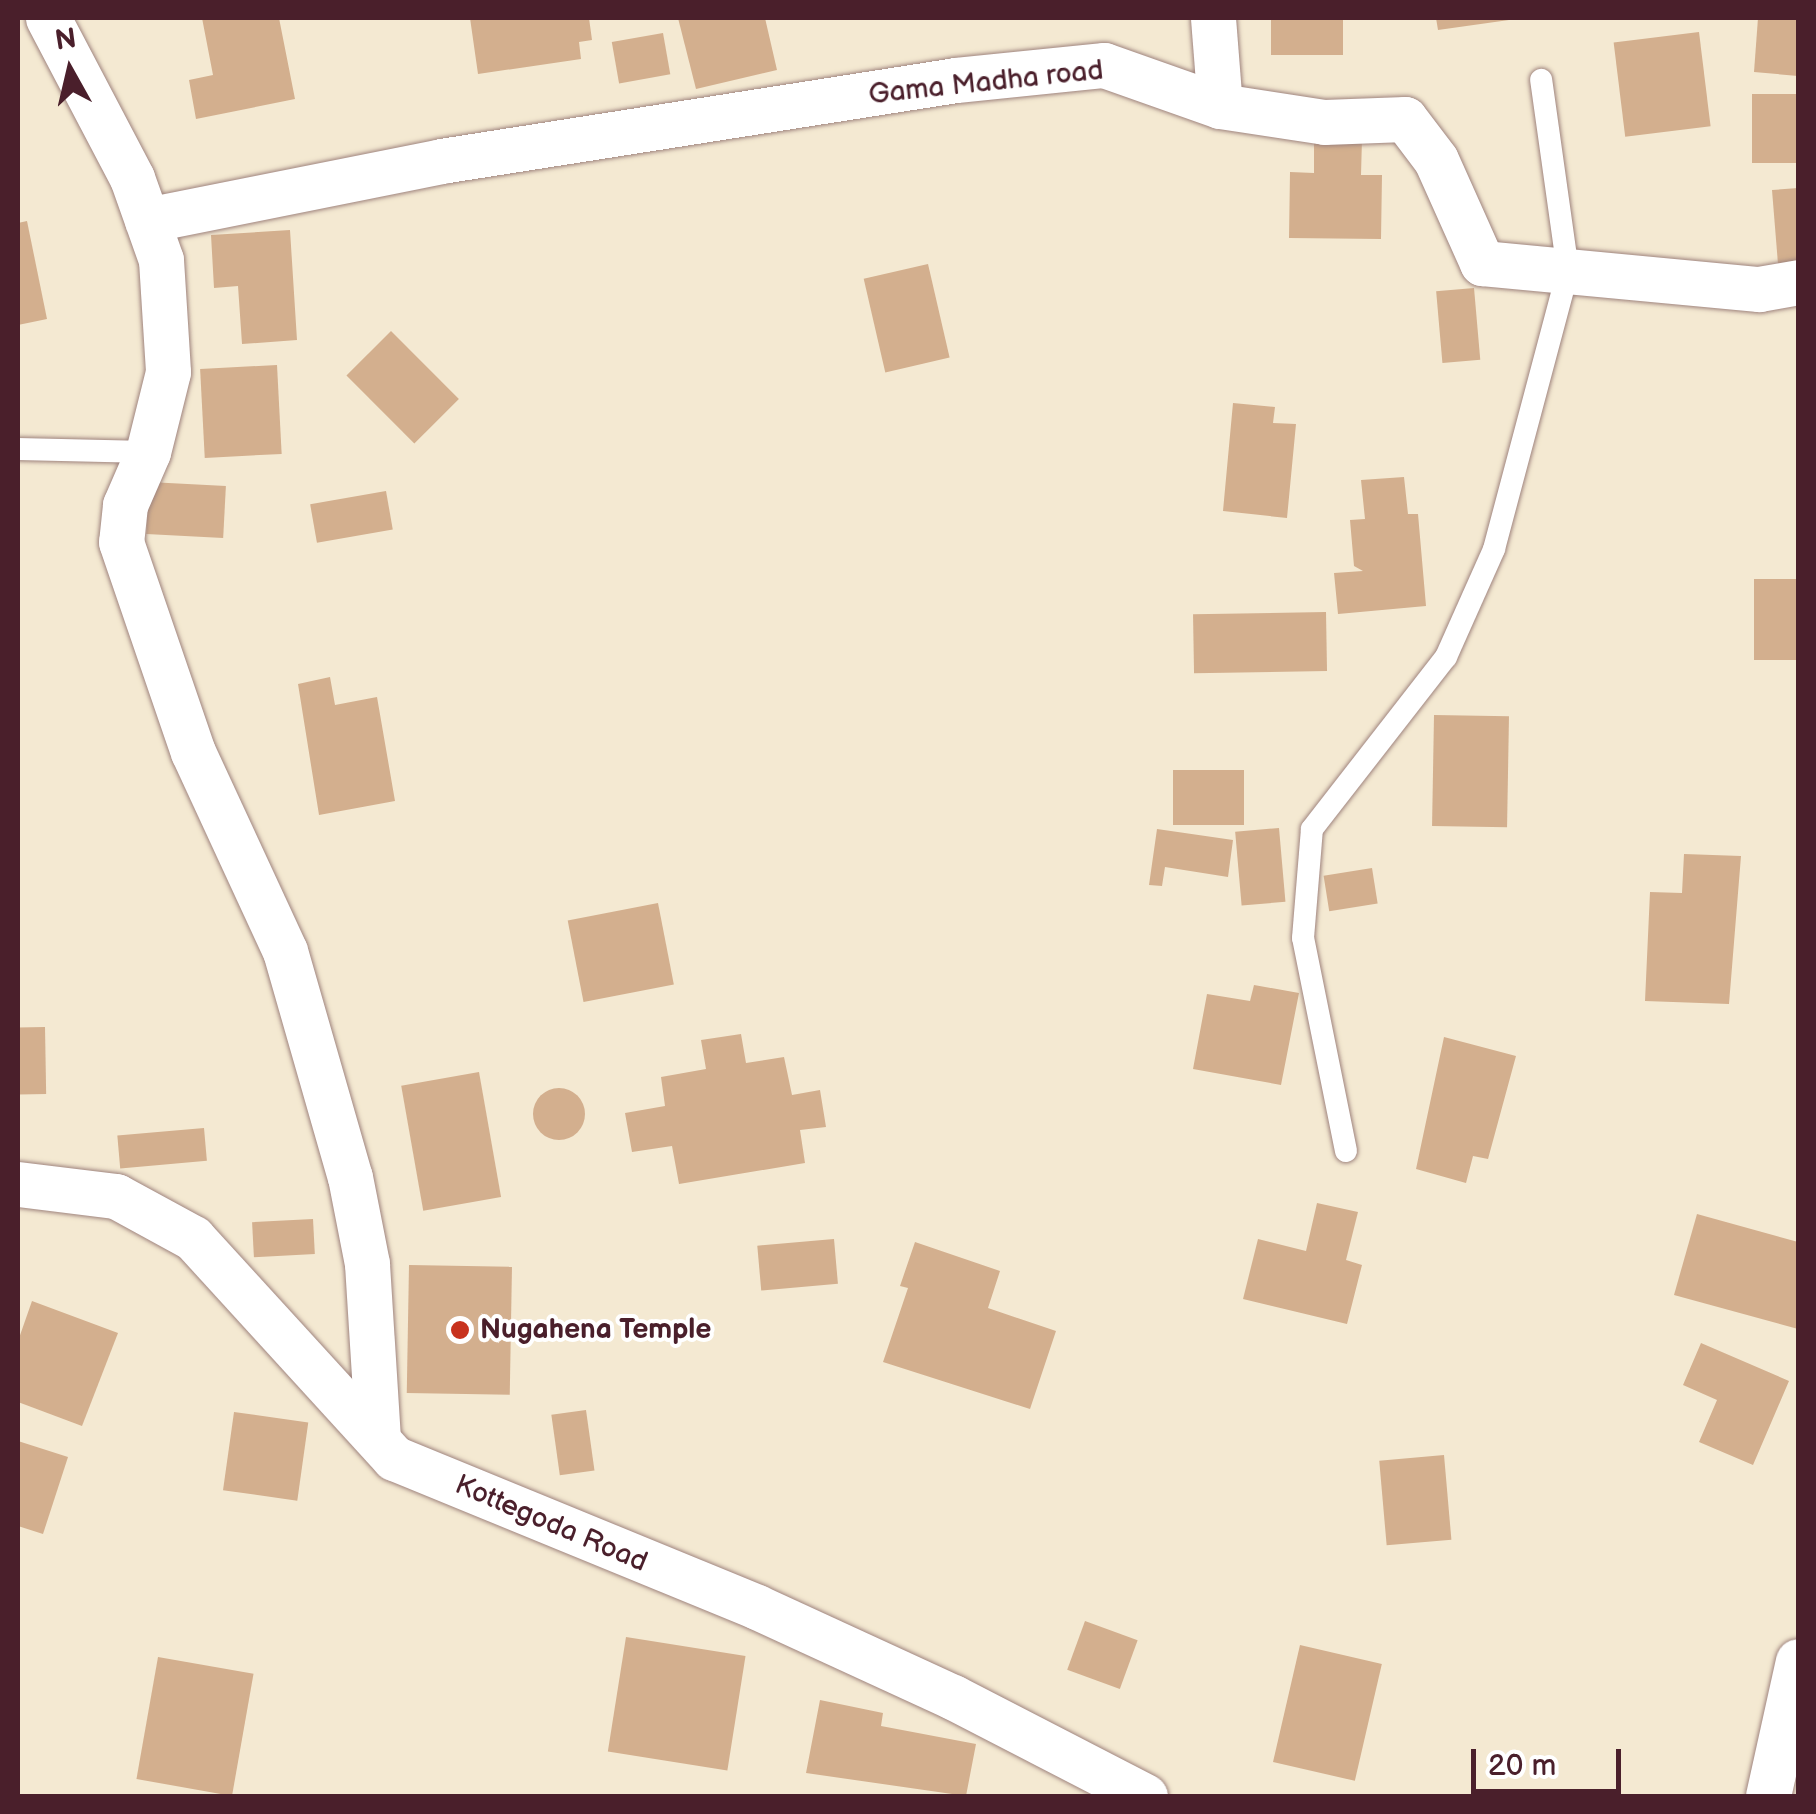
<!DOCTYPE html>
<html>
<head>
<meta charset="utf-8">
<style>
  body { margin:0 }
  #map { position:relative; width:1816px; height:1814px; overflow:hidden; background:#f4e9d2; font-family:"Balsamiq Sans",sans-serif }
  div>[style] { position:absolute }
  .building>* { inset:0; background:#d3af8e; transform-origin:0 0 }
  .round { border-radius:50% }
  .roads { filter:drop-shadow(0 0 2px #9f847e) drop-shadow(0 0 2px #9f847e) }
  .service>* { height:22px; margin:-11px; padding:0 11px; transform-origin:11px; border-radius:11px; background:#fff }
  .minor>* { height:45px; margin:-22.5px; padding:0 22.5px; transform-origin:22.5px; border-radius:22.5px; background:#fff }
  .dots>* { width:28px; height:28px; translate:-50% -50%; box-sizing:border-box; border:5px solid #fff; border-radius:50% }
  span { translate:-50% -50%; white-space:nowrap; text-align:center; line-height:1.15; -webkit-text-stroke:8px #fff; paint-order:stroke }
  .street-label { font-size:28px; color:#4a1f2b }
  .poi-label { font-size:28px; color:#4a1f2b; font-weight:700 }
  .left { translate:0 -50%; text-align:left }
  .frame { position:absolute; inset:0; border:20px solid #4a1f2b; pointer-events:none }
  .north { position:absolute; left:20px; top:20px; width:100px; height:100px; -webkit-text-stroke:8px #fff; paint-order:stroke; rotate:352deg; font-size:28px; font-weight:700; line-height:40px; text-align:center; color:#4a1f2b }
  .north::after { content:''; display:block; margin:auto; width:35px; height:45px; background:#4a1f2b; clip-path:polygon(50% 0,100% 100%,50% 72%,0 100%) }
  .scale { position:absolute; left:1471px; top:1749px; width:150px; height:45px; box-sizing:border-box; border:5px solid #4a1f2b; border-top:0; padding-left:12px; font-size:30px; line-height:35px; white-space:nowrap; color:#4a1f2b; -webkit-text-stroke:8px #fff; paint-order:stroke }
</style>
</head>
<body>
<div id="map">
  <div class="building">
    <div style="clip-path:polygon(202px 18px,279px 18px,295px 99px,196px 119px,189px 80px,213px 75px)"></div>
    <div style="clip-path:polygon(470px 18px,589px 18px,592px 40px,579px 42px,581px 59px,478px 74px)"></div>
    <div style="clip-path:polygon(678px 18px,765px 18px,777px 70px,696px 89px)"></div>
    <div style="left:1271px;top:18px;width:72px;height:37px"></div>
    <div style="clip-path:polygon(1436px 18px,1509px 18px,1509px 20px,1438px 30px)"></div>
    <div style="clip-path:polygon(1758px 18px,1798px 18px,1798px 76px,1754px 72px)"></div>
    <div style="left:1699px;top:32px;width:95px;height:86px;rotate:83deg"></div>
    <div style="left:663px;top:33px;width:42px;height:52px;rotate:80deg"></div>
    <div style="left:1798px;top:94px;width:69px;height:46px;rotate:90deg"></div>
    <div style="clip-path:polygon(1314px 138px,1362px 139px,1361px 175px,1382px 175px,1381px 239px,1289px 238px,1290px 172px,1314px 173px)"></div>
    <div style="clip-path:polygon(1798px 188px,1798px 262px,1778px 264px,1772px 190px)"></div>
    <div style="clip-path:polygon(27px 221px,47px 319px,18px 325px,18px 223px)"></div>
    <div style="clip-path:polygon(290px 230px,297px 340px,242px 344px,238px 286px,214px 288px,211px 235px)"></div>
    <div style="left:928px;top:264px;width:96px;height:66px;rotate:77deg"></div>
    <div style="left:1474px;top:288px;width:72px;height:38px;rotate:85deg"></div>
    <div style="left:391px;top:331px;width:96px;height:63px;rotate:45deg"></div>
    <div style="left:277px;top:365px;width:89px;height:77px;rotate:87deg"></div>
    <div style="clip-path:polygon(1233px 403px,1275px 407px,1273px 423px,1296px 424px,1287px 518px,1223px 511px)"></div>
    <div style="clip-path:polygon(1404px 477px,1408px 514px,1418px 514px,1426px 606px,1338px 614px,1334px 573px,1363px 571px,1354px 566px,1350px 520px,1365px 519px,1361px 480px)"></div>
    <div style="left:149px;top:482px;width:77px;height:52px;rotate:3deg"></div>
    <div style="left:386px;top:491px;width:39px;height:77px;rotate:80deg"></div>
    <div style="left:1754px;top:579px;width:44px;height:81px"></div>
    <div style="left:1326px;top:612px;width:59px;height:133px;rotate:89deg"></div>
    <div style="clip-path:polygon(330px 677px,335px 705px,377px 697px,395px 801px,319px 815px,298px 684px)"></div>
    <div style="left:1434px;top:715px;width:75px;height:111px;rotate:1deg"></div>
    <div style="left:1173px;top:770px;width:71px;height:55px"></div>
    <div style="left:1279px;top:828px;width:74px;height:44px;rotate:85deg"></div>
    <div style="clip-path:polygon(1157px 829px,1233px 840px,1228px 877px,1165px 867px,1162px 886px,1149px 885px)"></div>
    <div style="clip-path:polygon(1684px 854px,1741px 856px,1729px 1004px,1645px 1001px,1650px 892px,1682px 893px)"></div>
    <div style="left:1372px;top:868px;width:36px;height:49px;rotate:81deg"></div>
    <div style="left:658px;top:903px;width:83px;height:92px;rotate:79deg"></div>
    <div style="clip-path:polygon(1254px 985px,1299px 993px,1281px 1085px,1193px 1069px,1207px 994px,1250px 1001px)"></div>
    <div style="left:45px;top:1027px;width:67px;height:27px;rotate:89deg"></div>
    <div style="clip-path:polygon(741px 1034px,746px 1063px,784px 1057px,792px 1095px,820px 1090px,826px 1127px,800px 1130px,805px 1163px,679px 1184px,672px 1146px,632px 1152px,625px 1113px,665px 1106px,661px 1077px,706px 1069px,701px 1040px)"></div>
    <div style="clip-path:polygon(1444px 1037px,1516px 1056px,1488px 1159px,1473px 1156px,1466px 1183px,1416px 1169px)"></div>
    <div style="left:479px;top:1072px;width:127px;height:79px;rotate:80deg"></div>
    <div class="round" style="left:533px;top:1088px;width:52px;height:52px"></div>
    <div style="left:204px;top:1128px;width:33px;height:87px;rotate:85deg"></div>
    <div style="clip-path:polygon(1317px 1203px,1358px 1212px,1346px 1260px,1362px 1265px,1347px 1324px,1243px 1299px,1258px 1239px,1306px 1251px)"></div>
    <div style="clip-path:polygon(1697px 1214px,1798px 1242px,1798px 1329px,1674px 1295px)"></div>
    <div style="left:313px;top:1219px;width:35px;height:61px;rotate:87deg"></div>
    <div style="left:834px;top:1239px;width:45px;height:77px;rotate:85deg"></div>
    <div style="clip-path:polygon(915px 1242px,1000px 1271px,988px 1308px,1056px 1331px,1030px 1409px,883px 1362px,908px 1288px,900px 1286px)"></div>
    <div style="left:409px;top:1265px;width:103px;height:128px;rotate:1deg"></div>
    <div style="clip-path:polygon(32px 1301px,118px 1333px,82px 1426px,18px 1402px,18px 1341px)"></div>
    <div style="clip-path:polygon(1701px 1343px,1789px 1381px,1753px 1465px,1699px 1442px,1717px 1400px,1683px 1385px)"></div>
    <div style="left:586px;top:1410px;width:61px;height:35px;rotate:82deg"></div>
    <div style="left:234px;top:1412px;width:75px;height:79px;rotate:8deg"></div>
    <div style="clip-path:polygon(18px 1441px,68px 1457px,43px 1534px,18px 1526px)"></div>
    <div style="left:1444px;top:1455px;width:85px;height:65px;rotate:85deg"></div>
    <div style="left:1085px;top:1621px;width:56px;height:52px;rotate:20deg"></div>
    <div style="left:626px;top:1637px;width:121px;height:116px;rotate:9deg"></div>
    <div style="left:1300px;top:1645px;width:84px;height:120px;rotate:13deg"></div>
    <div style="left:158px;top:1657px;width:97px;height:124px;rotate:10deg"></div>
    <div style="clip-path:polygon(820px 1700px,883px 1713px,881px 1726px,976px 1744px,966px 1796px,806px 1773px)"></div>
  </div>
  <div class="roads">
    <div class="service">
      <div style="left:18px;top:449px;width:130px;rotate:1.3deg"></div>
      <div style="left:1346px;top:1151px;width:217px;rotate:-101.4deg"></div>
      <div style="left:1303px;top:938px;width:109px;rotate:-85.3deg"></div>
      <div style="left:1312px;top:829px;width:218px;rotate:-52.1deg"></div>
      <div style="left:1446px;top:657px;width:118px;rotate:-66deg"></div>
      <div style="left:1494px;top:549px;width:288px;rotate:-75.1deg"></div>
      <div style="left:1568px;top:271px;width:193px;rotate:-98deg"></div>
    </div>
    <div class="minor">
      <div style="left:48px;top:18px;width:181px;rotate:62.3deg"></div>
      <div style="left:132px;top:178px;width:87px;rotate:70.5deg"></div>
      <div style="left:161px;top:260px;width:112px;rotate:86.4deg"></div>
      <div style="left:168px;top:372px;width:82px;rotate:104deg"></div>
      <div style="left:148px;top:452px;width:58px;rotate:113.5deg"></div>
      <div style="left:125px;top:505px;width:37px;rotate:96deg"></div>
      <div style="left:121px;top:542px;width:222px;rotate:71.1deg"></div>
      <div style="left:193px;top:752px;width:219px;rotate:65.2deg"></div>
      <div style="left:285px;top:951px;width:235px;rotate:74deg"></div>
      <div style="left:350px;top:1177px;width:89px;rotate:78.9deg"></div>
      <div style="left:367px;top:1264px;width:175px;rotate:86.4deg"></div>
      <div style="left:1213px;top:18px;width:88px;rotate:85.5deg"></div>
      <div style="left:147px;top:220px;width:300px;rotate:-11.3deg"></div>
      <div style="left:441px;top:161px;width:521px;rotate:-8.94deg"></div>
      <div style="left:956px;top:80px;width:149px;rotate:-5.8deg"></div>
      <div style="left:1104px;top:65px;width:123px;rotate:19.5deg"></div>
      <div style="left:1220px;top:106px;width:105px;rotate:8.7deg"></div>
      <div style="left:1324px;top:122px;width:81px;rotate:-2.1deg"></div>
      <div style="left:1405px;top:119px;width:51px;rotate:52.9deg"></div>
      <div style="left:1436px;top:160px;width:113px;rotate:65.9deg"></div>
      <div style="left:1482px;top:263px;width:278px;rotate:5.4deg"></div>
      <div style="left:1759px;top:289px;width:40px;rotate:-10deg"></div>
      <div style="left:18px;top:1184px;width:99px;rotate:7deg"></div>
      <div style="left:116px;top:1196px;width:88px;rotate:28.6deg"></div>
      <div style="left:193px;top:1238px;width:298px;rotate:47.6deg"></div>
      <div style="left:394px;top:1458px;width:392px;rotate:22.3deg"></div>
      <div style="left:757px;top:1607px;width:216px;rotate:24.7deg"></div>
      <div style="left:953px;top:1697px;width:216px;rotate:27.3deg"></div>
      <div style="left:1768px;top:1796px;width:138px;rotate:-77.5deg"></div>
    </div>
  </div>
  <div class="dots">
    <div style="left:460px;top:1330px;background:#c8321e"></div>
  </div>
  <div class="street-label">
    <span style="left:986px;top:83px;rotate:-6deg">Gama Madha road</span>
    <span style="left:551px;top:1524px;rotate:23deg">Kottegoda Road</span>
  </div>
  <div class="poi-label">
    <span class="left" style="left:480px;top:1330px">Nugahena Temple</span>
  </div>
  <div class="frame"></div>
  <div class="north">N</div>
  <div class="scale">20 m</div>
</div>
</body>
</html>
